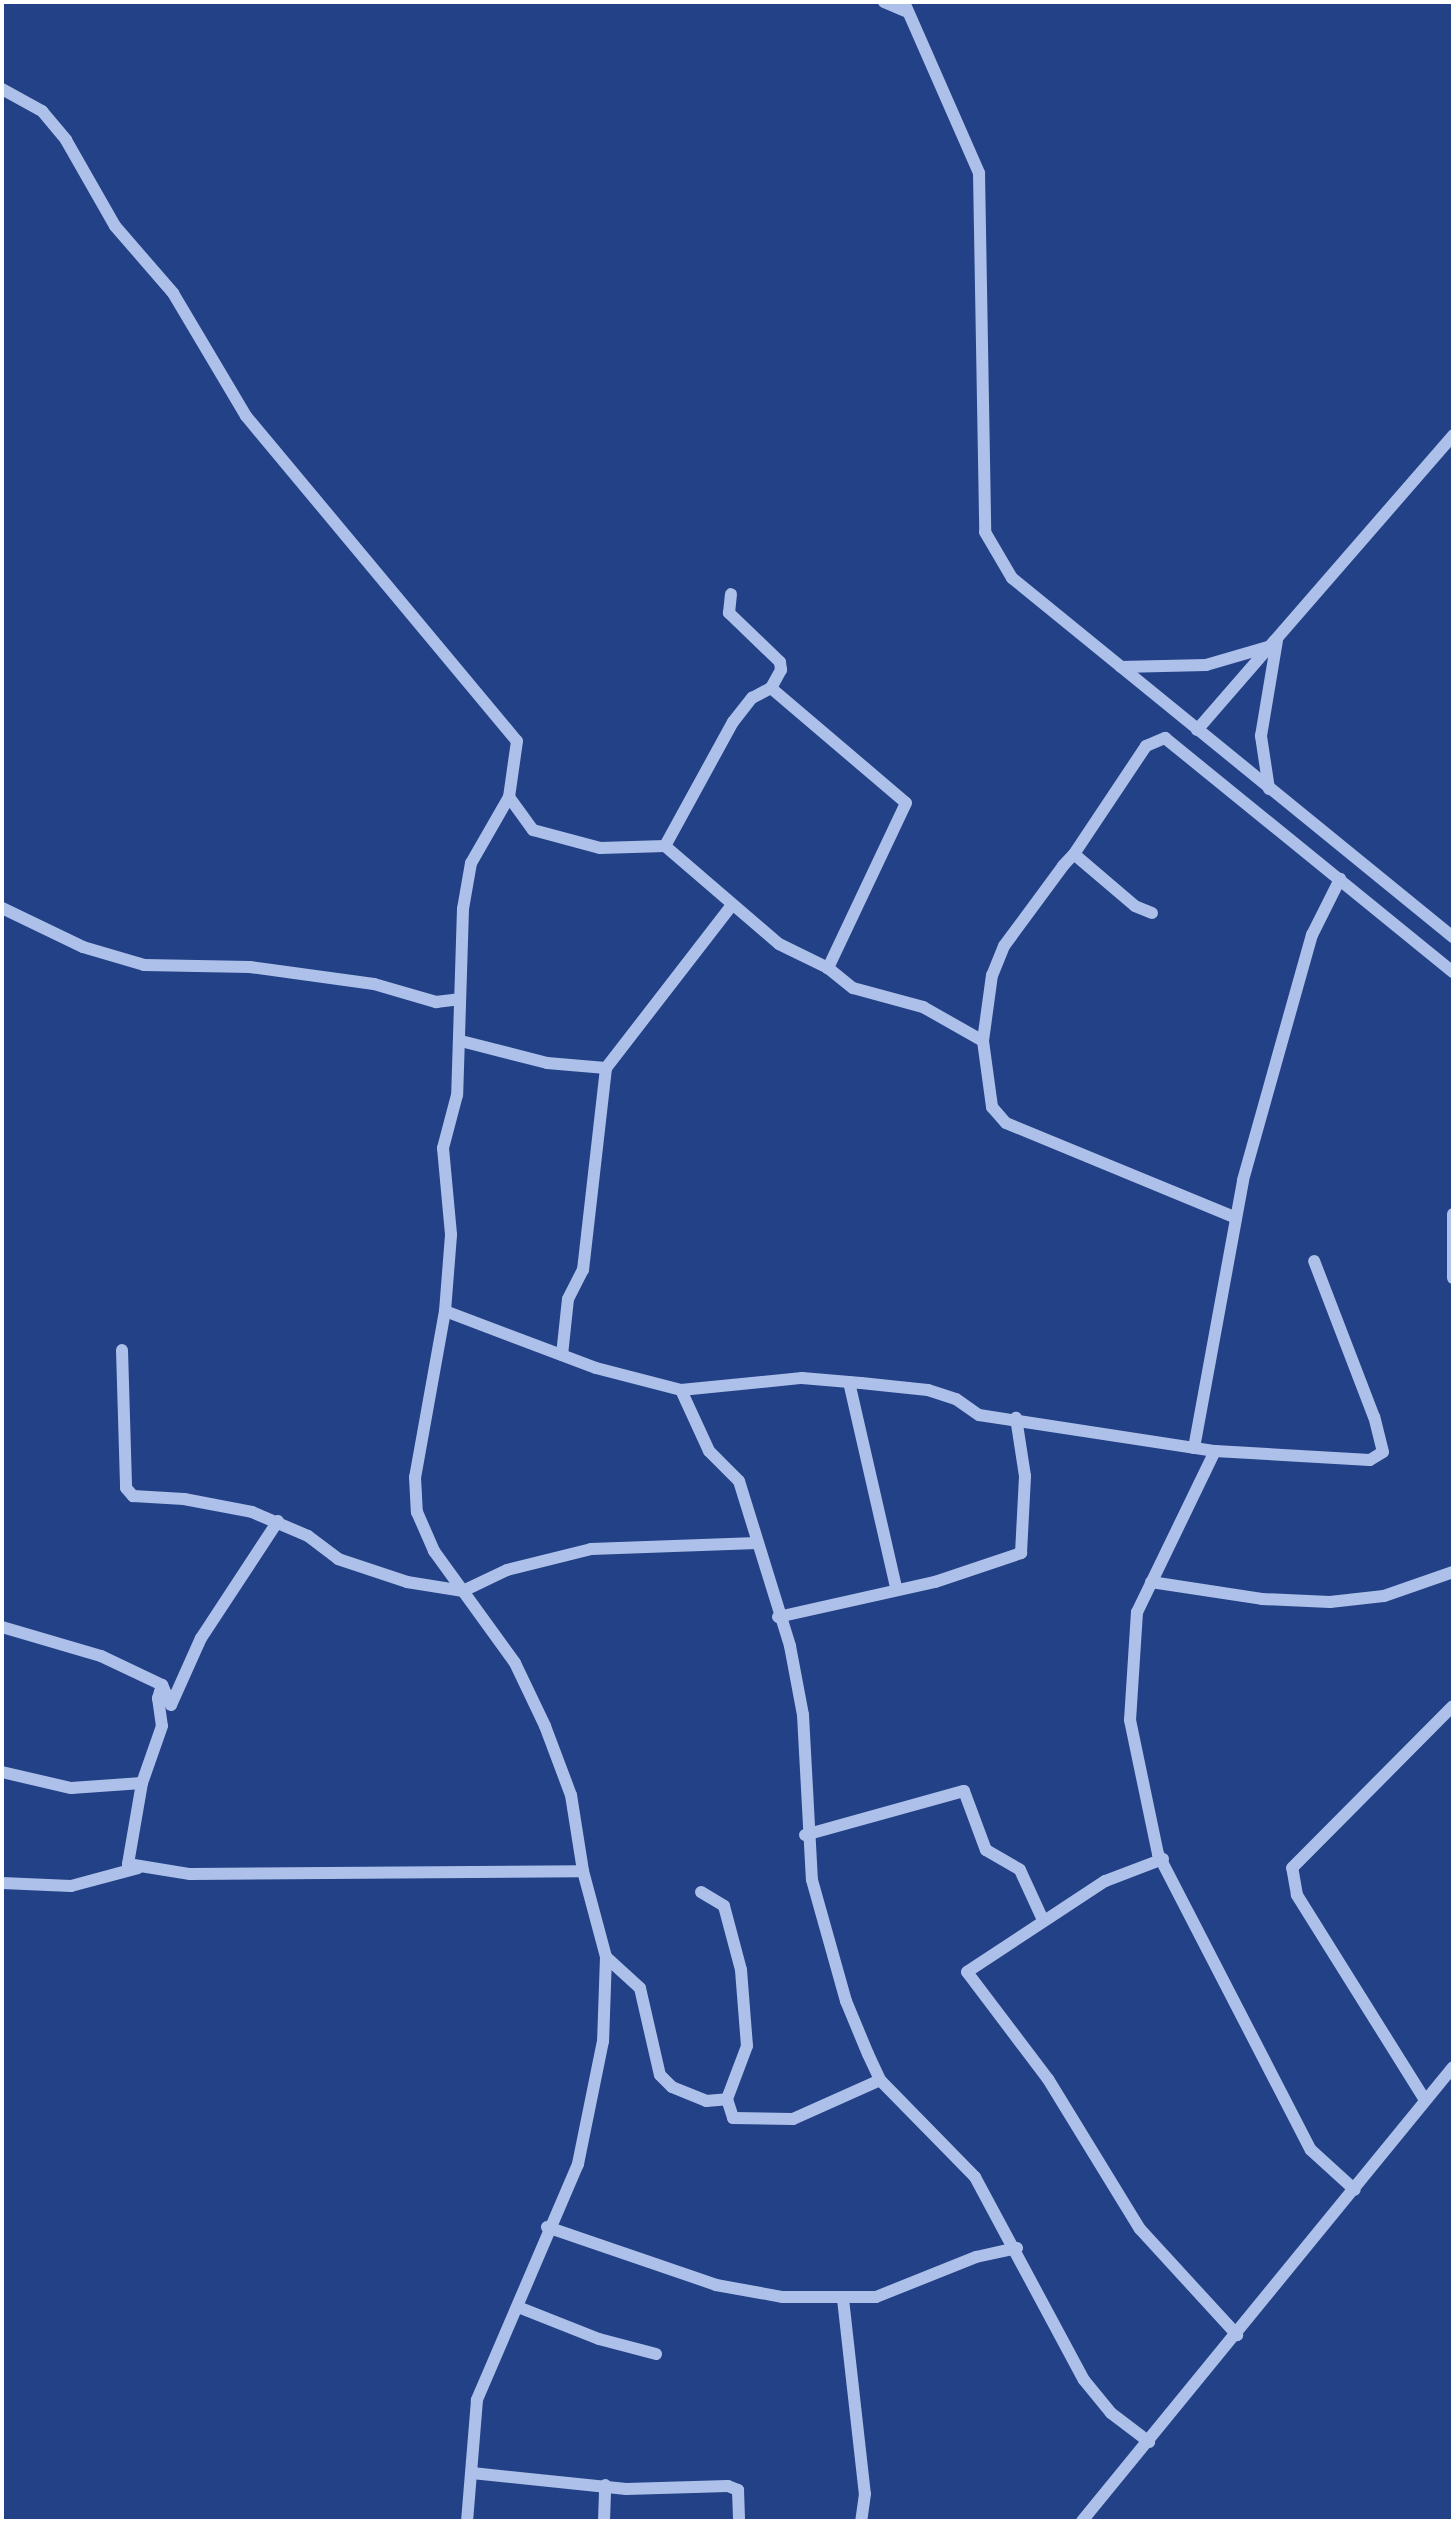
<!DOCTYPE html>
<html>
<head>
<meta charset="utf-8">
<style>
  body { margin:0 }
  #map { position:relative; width:1455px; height:2523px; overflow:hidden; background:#234186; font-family:Figtree,sans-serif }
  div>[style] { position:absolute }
  .minor>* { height:12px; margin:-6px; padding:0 6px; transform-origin:6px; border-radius:6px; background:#adc0e9 }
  span { translate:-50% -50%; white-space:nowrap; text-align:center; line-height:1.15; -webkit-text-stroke:7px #234186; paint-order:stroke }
  .frame { position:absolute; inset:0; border:4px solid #fff; pointer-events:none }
</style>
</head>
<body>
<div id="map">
  <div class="minor">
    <div style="left:884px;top:2px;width:23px;rotate:23deg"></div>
    <div style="left:904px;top:2px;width:187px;rotate:66.3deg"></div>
    <div style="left:979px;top:173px;width:359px;rotate:89deg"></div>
    <div style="left:985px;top:532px;width:53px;rotate:59.6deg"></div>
    <div style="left:1012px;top:578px;width:569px;rotate:39.15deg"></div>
    <div style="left:2px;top:89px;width:46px;rotate:28.8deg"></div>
    <div style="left:42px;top:111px;width:38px;rotate:50deg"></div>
    <div style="left:66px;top:140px;width:99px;rotate:60.3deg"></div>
    <div style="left:115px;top:226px;width:89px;rotate:49.1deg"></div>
    <div style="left:173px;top:293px;width:143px;rotate:59.3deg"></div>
    <div style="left:246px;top:416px;width:423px;rotate:50.2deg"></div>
    <div style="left:517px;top:741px;width:57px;rotate:98.1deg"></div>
    <div style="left:509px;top:797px;width:76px;rotate:119.9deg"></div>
    <div style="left:471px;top:863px;width:47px;rotate:99.9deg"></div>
    <div style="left:463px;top:909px;width:186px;rotate:91.8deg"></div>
    <div style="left:457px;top:1095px;width:55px;rotate:104.8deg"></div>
    <div style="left:443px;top:1148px;width:87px;rotate:84.7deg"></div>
    <div style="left:451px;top:1235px;width:76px;rotate:94.5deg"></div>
    <div style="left:445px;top:1311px;width:169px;rotate:100.2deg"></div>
    <div style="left:415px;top:1477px;width:35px;rotate:87deg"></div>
    <div style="left:417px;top:1512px;width:43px;rotate:66.4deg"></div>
    <div style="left:434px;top:1551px;width:138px;rotate:54.1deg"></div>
    <div style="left:515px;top:1663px;width:70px;rotate:64.5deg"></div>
    <div style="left:545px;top:1726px;width:74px;rotate:69.4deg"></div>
    <div style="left:571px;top:1795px;width:77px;rotate:81deg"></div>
    <div style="left:583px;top:1871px;width:89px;rotate:75deg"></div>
    <div style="left:606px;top:1957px;width:84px;rotate:92deg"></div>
    <div style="left:603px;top:2041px;width:126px;rotate:101.5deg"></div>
    <div style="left:578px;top:2164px;width:257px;rotate:113.2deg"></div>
    <div style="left:477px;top:2400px;width:121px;rotate:94.7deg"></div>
    <div style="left:1121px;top:667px;width:85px;rotate:-1.3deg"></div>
    <div style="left:1206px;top:665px;width:68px;rotate:-16.3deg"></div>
    <div style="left:771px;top:688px;width:177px;rotate:40.4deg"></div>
    <div style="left:906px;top:803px;width:183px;rotate:115.3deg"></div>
    <div style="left:1197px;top:730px;width:391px;rotate:-49deg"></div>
    <div style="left:1269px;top:789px;width:54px;rotate:-98.6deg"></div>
    <div style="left:1261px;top:736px;width:97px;rotate:-80.5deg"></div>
    <div style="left:509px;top:797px;width:41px;rotate:54deg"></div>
    <div style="left:533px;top:830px;width:69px;rotate:15deg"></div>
    <div style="left:600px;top:848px;width:65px;rotate:-1.8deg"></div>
    <div style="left:665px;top:846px;width:150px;rotate:40.7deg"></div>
    <div style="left:779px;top:944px;width:55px;rotate:26.1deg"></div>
    <div style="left:828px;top:968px;width:32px;rotate:39deg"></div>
    <div style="left:853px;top:988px;width:73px;rotate:15.2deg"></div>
    <div style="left:923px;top:1007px;width:69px;rotate:29.5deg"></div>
    <div style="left:665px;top:846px;width:141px;rotate:-61.3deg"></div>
    <div style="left:733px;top:722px;width:31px;rotate:-52deg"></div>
    <div style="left:752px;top:698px;width:21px;rotate:-28deg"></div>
    <div style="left:771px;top:688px;width:21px;rotate:-61deg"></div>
    <div style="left:781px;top:670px;width:8px;rotate:-97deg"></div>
    <div style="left:780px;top:662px;width:71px;rotate:-136.1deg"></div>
    <div style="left:729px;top:613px;width:19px;rotate:-84deg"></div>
    <div style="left:1074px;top:854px;width:130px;rotate:-56.3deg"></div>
    <div style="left:1146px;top:746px;width:21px;rotate:-23deg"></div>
    <div style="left:1165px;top:738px;width:371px;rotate:39.1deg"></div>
    <div style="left:2px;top:908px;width:90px;rotate:25.7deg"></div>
    <div style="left:83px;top:947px;width:64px;rotate:16.4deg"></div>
    <div style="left:144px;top:965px;width:106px;rotate:1.1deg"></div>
    <div style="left:250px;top:967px;width:125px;rotate:7.8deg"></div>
    <div style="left:374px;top:984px;width:65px;rotate:16.2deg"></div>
    <div style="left:436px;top:1002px;width:23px;rotate:-7deg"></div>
    <div style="left:1152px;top:913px;width:18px;rotate:-158deg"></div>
    <div style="left:1135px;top:906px;width:80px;rotate:-139.6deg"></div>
    <div style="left:1074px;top:854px;width:16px;rotate:133deg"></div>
    <div style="left:1063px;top:866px;width:99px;rotate:126.4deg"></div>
    <div style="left:1004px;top:946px;width:31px;rotate:112deg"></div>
    <div style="left:992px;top:975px;width:67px;rotate:97.8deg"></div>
    <div style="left:983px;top:1041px;width:67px;rotate:82.2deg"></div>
    <div style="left:992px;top:1107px;width:21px;rotate:49deg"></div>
    <div style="left:1006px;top:1123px;width:247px;rotate:22.4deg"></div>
    <div style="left:461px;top:1041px;width:89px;rotate:14.3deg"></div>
    <div style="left:547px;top:1063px;width:59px;rotate:4.8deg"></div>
    <div style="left:606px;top:1068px;width:206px;rotate:-52.3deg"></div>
    <div style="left:1453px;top:1214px;width:64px;rotate:90deg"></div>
    <div style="left:445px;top:1311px;width:161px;rotate:20.7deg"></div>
    <div style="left:596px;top:1368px;width:88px;rotate:14.5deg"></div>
    <div style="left:681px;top:1390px;width:122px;rotate:-5.7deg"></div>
    <div style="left:802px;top:1378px;width:59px;rotate:4.8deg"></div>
    <div style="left:861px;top:1383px;width:67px;rotate:6deg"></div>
    <div style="left:928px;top:1390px;width:29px;rotate:18deg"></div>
    <div style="left:956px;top:1399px;width:28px;rotate:35deg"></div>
    <div style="left:979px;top:1415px;width:239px;rotate:8.7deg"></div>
    <div style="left:1215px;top:1451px;width:155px;rotate:3.3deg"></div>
    <div style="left:1370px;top:1460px;width:15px;rotate:-32deg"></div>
    <div style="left:1383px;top:1452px;width:36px;rotate:-104deg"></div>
    <div style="left:1374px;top:1417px;width:167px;rotate:-111deg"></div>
    <div style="left:122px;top:1350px;width:138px;rotate:88.3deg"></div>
    <div style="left:126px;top:1488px;width:11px;rotate:49deg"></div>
    <div style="left:133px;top:1496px;width:51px;rotate:3.4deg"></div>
    <div style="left:184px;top:1499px;width:69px;rotate:10.8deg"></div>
    <div style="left:252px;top:1512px;width:61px;rotate:23.2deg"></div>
    <div style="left:308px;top:1536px;width:38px;rotate:37deg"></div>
    <div style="left:338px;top:1559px;width:73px;rotate:18.4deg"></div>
    <div style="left:407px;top:1582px;width:57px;rotate:9.1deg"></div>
    <div style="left:463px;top:1591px;width:49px;rotate:-25.5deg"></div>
    <div style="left:507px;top:1570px;width:87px;rotate:-14deg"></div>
    <div style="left:591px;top:1549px;width:166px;rotate:-2.1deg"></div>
    <div style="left:562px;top:1355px;width:56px;rotate:-83.9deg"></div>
    <div style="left:568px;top:1299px;width:33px;rotate:-63deg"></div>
    <div style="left:583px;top:1270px;width:203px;rotate:-83.5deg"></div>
    <div style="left:849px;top:1382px;width:210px;rotate:77.1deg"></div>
    <div style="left:681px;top:1390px;width:67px;rotate:65.3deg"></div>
    <div style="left:709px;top:1451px;width:42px;rotate:45deg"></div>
    <div style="left:739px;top:1481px;width:173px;rotate:72.8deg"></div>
    <div style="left:790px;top:1646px;width:70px;rotate:79.3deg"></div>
    <div style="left:803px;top:1715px;width:165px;rotate:86.9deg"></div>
    <div style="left:812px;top:1880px;width:126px;rotate:74.3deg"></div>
    <div style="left:846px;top:2001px;width:57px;rotate:67.5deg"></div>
    <div style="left:868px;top:2054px;width:29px;rotate:65deg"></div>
    <div style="left:880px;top:2080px;width:136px;rotate:45.6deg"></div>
    <div style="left:975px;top:2177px;width:230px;rotate:61.8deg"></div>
    <div style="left:1084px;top:2380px;width:43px;rotate:50.7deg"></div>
    <div style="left:1111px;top:2413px;width:48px;rotate:37.3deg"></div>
    <div style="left:1194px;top:1448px;width:272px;rotate:-79.6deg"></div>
    <div style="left:1243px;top:1180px;width:255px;rotate:-74.3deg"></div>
    <div style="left:1312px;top:935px;width:63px;rotate:-63.4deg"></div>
    <div style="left:1215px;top:1451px;width:179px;rotate:115.8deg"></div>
    <div style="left:1137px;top:1612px;width:108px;rotate:93.7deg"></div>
    <div style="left:1130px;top:1720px;width:137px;rotate:78.2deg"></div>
    <div style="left:1158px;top:1854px;width:333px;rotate:62.7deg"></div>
    <div style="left:1311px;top:2150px;width:59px;rotate:42.3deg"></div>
    <div style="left:278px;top:1521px;width:140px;rotate:123.3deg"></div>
    <div style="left:201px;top:1638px;width:73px;rotate:114.1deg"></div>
    <div style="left:171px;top:1705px;width:22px;rotate:-114deg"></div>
    <div style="left:162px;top:1685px;width:14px;rotate:107deg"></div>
    <div style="left:158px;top:1698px;width:28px;rotate:82deg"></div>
    <div style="left:162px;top:1726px;width:60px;rotate:109.3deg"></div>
    <div style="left:142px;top:1783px;width:82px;rotate:99.8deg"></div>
    <div style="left:128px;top:1864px;width:63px;rotate:9.2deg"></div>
    <div style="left:190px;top:1874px;width:393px;rotate:-0.4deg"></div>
    <div style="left:1151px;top:1582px;width:112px;rotate:8.7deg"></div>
    <div style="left:1262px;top:1599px;width:68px;rotate:2.5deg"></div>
    <div style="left:1330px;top:1602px;width:54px;rotate:-6.3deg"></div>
    <div style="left:1384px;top:1596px;width:73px;rotate:-19.2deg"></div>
    <div style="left:778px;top:1617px;width:161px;rotate:-12.6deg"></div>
    <div style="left:935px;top:1582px;width:91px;rotate:-18.6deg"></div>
    <div style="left:1021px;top:1553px;width:77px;rotate:-87deg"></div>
    <div style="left:1025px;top:1476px;width:59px;rotate:-98.8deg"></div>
    <div style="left:2px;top:1627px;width:103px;rotate:16.3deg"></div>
    <div style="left:101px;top:1656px;width:68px;rotate:25.4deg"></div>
    <div style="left:2px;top:1772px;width:71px;rotate:13.1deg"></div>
    <div style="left:71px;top:1788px;width:71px;rotate:-4deg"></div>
    <div style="left:805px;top:1835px;width:165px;rotate:-15.5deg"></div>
    <div style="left:964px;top:1791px;width:63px;rotate:69.6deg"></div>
    <div style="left:986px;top:1850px;width:39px;rotate:30deg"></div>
    <div style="left:1020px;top:1870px;width:55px;rotate:65.3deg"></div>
    <div style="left:1163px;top:1859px;width:62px;rotate:159.2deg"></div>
    <div style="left:1105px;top:1881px;width:165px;rotate:146.6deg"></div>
    <div style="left:967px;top:1972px;width:134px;rotate:52.9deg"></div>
    <div style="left:1048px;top:2079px;width:176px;rotate:58.5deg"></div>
    <div style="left:1140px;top:2229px;width:144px;rotate:47.5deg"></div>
    <div style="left:2px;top:1883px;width:69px;rotate:2.5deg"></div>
    <div style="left:71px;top:1886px;width:69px;rotate:-15deg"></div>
    <div style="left:701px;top:1892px;width:27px;rotate:31deg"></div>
    <div style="left:724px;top:1906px;width:66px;rotate:75.1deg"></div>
    <div style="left:741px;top:1970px;width:76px;rotate:85.5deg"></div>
    <div style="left:747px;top:2046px;width:57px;rotate:110.7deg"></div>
    <div style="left:727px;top:2099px;width:20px;rotate:72deg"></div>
    <div style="left:733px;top:2118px;width:60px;rotate:1deg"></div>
    <div style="left:793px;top:2119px;width:95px;rotate:-24.1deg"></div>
    <div style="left:606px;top:1957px;width:46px;rotate:42.4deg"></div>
    <div style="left:640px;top:1988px;width:89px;rotate:77.1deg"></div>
    <div style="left:660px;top:2075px;width:17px;rotate:45deg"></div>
    <div style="left:672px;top:2087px;width:37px;rotate:22deg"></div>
    <div style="left:706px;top:2101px;width:21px;rotate:-5deg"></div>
    <div style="left:1425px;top:2100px;width:242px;rotate:-122deg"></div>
    <div style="left:1297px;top:1895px;width:27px;rotate:-100deg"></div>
    <div style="left:1292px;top:1868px;width:228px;rotate:-45.2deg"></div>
    <div style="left:547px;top:2227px;width:179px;rotate:18.9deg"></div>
    <div style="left:716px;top:2285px;width:68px;rotate:10.2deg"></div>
    <div style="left:783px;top:2297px;width:93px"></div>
    <div style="left:876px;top:2297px;width:108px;rotate:-21.8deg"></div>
    <div style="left:976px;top:2257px;width:42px;rotate:-12.4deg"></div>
    <div style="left:843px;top:2299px;width:196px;rotate:83.6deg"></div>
    <div style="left:865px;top:2494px;width:27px;rotate:98deg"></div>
    <div style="left:518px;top:2307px;width:87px;rotate:21.6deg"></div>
    <div style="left:599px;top:2339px;width:59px;rotate:14.7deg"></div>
    <div style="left:472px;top:2473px;width:155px;rotate:5.9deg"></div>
    <div style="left:626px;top:2489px;width:102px;rotate:-1.7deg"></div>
    <div style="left:728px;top:2486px;width:11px;rotate:22deg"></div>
    <div style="left:738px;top:2490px;width:31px;rotate:88deg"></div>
    <div style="left:604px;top:2521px;width:36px;rotate:-88deg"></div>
    <div style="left:1082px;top:2521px;width:586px;rotate:-50.74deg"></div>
  </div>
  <div class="frame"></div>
</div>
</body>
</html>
